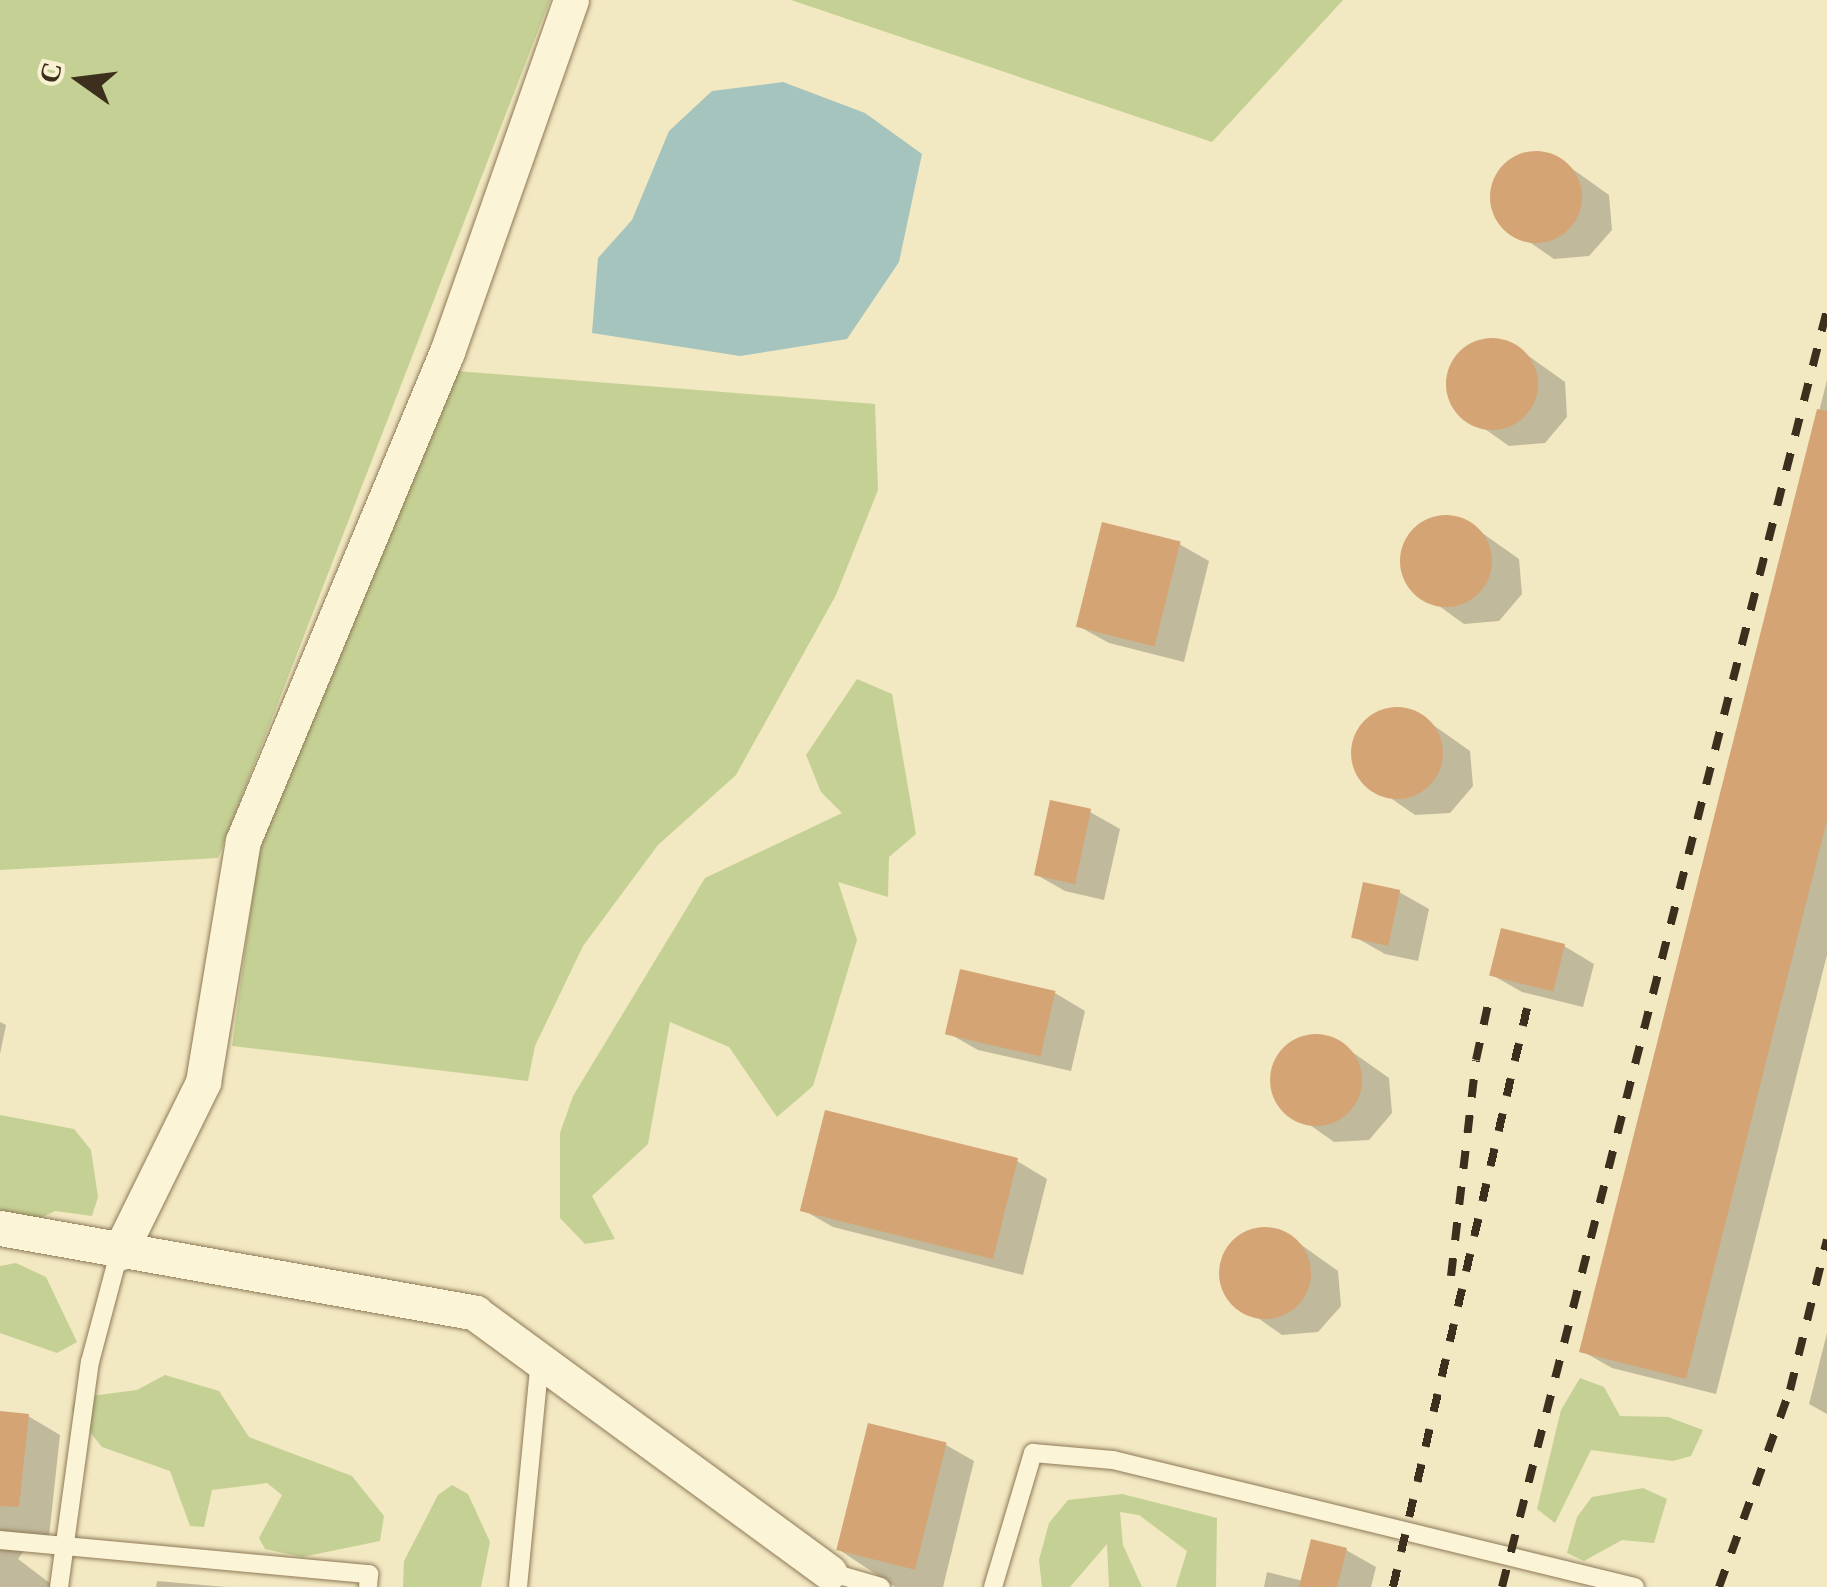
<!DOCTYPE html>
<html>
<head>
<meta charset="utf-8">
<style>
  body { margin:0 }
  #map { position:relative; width:1827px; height:1587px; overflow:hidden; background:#f2e8c2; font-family:"Libre Baskerville",serif }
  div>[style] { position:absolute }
  .green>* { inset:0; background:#c5d194 }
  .water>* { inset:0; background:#a5c4be }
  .shadow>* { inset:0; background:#0003 }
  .building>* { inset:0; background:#d4a474; transform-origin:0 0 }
  .round { border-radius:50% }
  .roads { filter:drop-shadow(0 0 2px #8e7957) drop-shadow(0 0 2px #8e7957) }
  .service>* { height:18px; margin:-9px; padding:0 9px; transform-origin:9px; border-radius:9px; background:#fcf4d6 }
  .minor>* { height:35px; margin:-17.5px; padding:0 17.5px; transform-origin:17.5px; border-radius:17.5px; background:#fcf4d6 }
  .rail>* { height:8px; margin-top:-4px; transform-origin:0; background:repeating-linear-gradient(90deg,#3c2f1d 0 18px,transparent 0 36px) }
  span { translate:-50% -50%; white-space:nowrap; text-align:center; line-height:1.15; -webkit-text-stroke:9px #f9f1d2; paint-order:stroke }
  .north { position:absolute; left:30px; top:30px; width:100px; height:100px; -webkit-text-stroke:8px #f9f1d2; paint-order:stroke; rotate:284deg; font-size:28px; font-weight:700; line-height:40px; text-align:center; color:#3c2f1d }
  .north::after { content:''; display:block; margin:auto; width:35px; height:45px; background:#3c2f1d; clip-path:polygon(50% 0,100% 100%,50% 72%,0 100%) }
</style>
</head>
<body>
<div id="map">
  <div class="green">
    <div style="clip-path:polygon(0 0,550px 0,218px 858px,0 870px)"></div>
    <div style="clip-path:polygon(791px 0,1343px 0,1212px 142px)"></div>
    <div style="clip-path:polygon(445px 370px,875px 404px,878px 490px,836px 595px,736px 775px,658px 845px,583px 946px,535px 1046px,528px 1081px,232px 1046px,262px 827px)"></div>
    <div style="clip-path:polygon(857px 679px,892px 694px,916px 834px,889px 857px,888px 897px,838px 882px,857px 940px,813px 1086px,777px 1117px,729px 1047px,670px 1022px,648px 1144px,592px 1196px,615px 1239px,585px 1244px,560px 1218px,560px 1133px,573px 1096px,705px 878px,842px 813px,821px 792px,806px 755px)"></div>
    <div style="clip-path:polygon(0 1115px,74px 1129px,91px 1150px,98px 1197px,92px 1216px,55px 1211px,31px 1223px,0 1213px)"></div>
    <div style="clip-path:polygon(16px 1263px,46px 1277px,77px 1342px,57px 1353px,0 1333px,0 1266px)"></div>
    <div style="clip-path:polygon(165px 1375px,219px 1391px,249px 1437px,352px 1476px,384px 1516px,380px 1541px,302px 1557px,265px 1549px,259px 1538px,282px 1495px,267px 1483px,212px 1490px,204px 1527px,190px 1526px,170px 1471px,102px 1447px,72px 1410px,75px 1398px,137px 1390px)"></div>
    <div style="clip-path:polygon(1580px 1378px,1604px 1387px,1620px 1416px,1668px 1417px,1703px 1430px,1691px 1456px,1673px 1461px,1591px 1450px,1555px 1523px,1537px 1509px,1561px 1410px)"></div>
    <div style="clip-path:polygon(452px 1485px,468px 1494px,490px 1542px,481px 1587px,403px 1587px,404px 1561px,438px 1495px)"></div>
    <div style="clip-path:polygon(1643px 1488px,1667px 1499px,1654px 1543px,1622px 1540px,1584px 1561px,1567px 1553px,1577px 1517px,1592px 1497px)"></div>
    <div style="clip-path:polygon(1122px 1494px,1217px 1518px,1216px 1587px,1176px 1587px,1187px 1551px,1139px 1515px,1120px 1512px,1123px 1545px,1142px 1587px,1109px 1587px,1107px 1544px,1070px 1587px,1042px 1587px,1039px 1560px,1049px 1523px,1068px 1500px)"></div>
  </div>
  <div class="water">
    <div style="clip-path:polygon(783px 82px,865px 113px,922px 154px,899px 262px,847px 339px,740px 356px,592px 333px,598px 258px,632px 220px,669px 131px,712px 91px)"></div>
  </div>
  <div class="shadow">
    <div style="clip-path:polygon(1550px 153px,1609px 195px,1612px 230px,1589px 256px,1554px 259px,1495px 218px,1493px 183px,1516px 156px)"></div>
    <div style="clip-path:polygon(1506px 340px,1565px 382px,1567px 417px,1545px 443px,1509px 446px,1451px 405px,1448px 370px,1471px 343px)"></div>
    <div style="clip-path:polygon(1827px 380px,1827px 955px,1716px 1394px,1612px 1368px,1582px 1351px)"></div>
    <div style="clip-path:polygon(1461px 518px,1519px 559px,1522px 594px,1499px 621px,1464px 624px,1406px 582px,1403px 547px,1426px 520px)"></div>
    <div style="clip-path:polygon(1179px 544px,1209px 561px,1184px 662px,1109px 643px,1078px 626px)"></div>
    <div style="clip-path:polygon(1412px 710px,1470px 751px,1473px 786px,1450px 813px,1415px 815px,1356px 774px,1354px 739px,1377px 713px)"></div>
    <div style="clip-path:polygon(1090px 812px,1120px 829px,1104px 900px,1065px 891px,1035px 874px)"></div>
    <div style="clip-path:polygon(1399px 892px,1429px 909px,1418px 961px,1385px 954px,1355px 937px)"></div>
    <div style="clip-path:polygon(1564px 946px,1594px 964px,1583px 1007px,1522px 992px,1492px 975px)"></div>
    <div style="clip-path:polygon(1055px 993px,1085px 1011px,1071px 1071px,978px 1050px,948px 1033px)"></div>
    <div style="clip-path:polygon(0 1022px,6px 1025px,0 1054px)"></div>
    <div style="clip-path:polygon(1331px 1037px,1389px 1078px,1392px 1113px,1369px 1140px,1334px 1142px,1276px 1101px,1273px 1066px,1296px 1040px)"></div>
    <div style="clip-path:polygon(1017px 1161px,1047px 1179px,1023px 1275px,833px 1227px,803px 1210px)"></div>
    <div style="clip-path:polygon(1279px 1229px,1338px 1271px,1341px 1306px,1318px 1332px,1282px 1335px,1224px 1294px,1222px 1259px,1244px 1232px)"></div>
    <div style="clip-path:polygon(1827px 1333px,1827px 1414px,1809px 1404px)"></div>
    <div style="clip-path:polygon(0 1413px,28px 1416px,60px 1435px,48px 1546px,28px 1545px,18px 1559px,55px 1587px,0 1587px)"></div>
    <div style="clip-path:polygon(869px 1426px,946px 1445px,974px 1461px,943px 1587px,895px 1587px,838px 1549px)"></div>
    <div style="clip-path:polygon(1346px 1550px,1376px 1567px,1371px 1587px,1264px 1587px,1267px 1572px,1303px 1581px)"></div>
    <div style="clip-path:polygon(157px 1581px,226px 1587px,156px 1587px)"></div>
  </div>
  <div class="building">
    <div class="round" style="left:1490px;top:151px;width:92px;height:92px"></div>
    <div class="round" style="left:1446px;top:338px;width:92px;height:92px"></div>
    <div style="clip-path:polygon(1817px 409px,1827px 411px,1827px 820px,1686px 1379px,1579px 1352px)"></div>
    <div class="round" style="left:1400px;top:515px;width:92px;height:92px"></div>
    <div style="left:1102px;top:522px;width:81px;height:108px;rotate:14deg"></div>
    <div class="round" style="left:1351px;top:707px;width:92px;height:92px"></div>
    <div style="left:1050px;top:800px;width:42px;height:77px;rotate:12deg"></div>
    <div style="left:1363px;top:882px;width:38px;height:57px;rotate:12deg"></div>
    <div style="left:1501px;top:928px;width:66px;height:49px;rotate:14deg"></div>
    <div style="left:960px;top:969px;width:98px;height:67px;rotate:13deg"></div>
    <div class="round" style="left:1270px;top:1034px;width:92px;height:92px"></div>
    <div style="left:825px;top:1110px;width:199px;height:104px;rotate:14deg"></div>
    <div class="round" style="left:1219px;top:1227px;width:92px;height:92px"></div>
    <div style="clip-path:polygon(0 1411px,29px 1414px,19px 1507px,0 1506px)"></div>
    <div style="left:868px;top:1423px;width:81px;height:131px;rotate:14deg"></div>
    <div style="clip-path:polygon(1311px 1539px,1347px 1548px,1337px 1587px,1299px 1587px)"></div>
  </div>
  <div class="roads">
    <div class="service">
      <div style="left:0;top:1540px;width:371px;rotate:5.3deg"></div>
      <div style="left:369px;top:1574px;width:13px;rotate:94deg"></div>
      <div style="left:829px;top:1572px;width:54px;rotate:16.1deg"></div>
      <div style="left:59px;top:1587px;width:227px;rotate:-82.2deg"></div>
      <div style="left:90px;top:1362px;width:113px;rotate:-75.1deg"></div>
      <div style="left:518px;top:1587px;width:228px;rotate:-84.5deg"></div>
      <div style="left:993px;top:1587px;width:140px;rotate:-73.4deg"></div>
      <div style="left:1033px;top:1453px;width:80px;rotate:5deg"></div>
      <div style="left:1113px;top:1460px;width:537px;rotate:13.67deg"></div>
    </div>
    <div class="minor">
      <div style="left:0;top:1228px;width:483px;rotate:10.1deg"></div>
      <div style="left:475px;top:1313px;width:439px;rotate:36.2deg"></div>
      <div style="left:119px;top:1253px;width:191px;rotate:-63.8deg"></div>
      <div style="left:203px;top:1082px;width:244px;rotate:-80.6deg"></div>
      <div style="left:243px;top:841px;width:530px;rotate:-67.36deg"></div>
      <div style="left:447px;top:352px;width:373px;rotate:-70.6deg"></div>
    </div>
  </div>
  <div class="rail">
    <div style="left:1451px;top:1276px;width:217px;rotate:-83.4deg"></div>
    <div style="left:1476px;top:1060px;width:66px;rotate:-77.8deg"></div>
    <div style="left:1393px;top:1587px;width:603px;rotate:-76.96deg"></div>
    <div style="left:1502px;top:1587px;width:1318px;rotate:-75.72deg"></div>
    <div style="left:1719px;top:1587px;width:209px;rotate:-70.2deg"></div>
    <div style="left:1790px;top:1390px;width:155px;rotate:-76.2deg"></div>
  </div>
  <div class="north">С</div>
</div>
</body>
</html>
